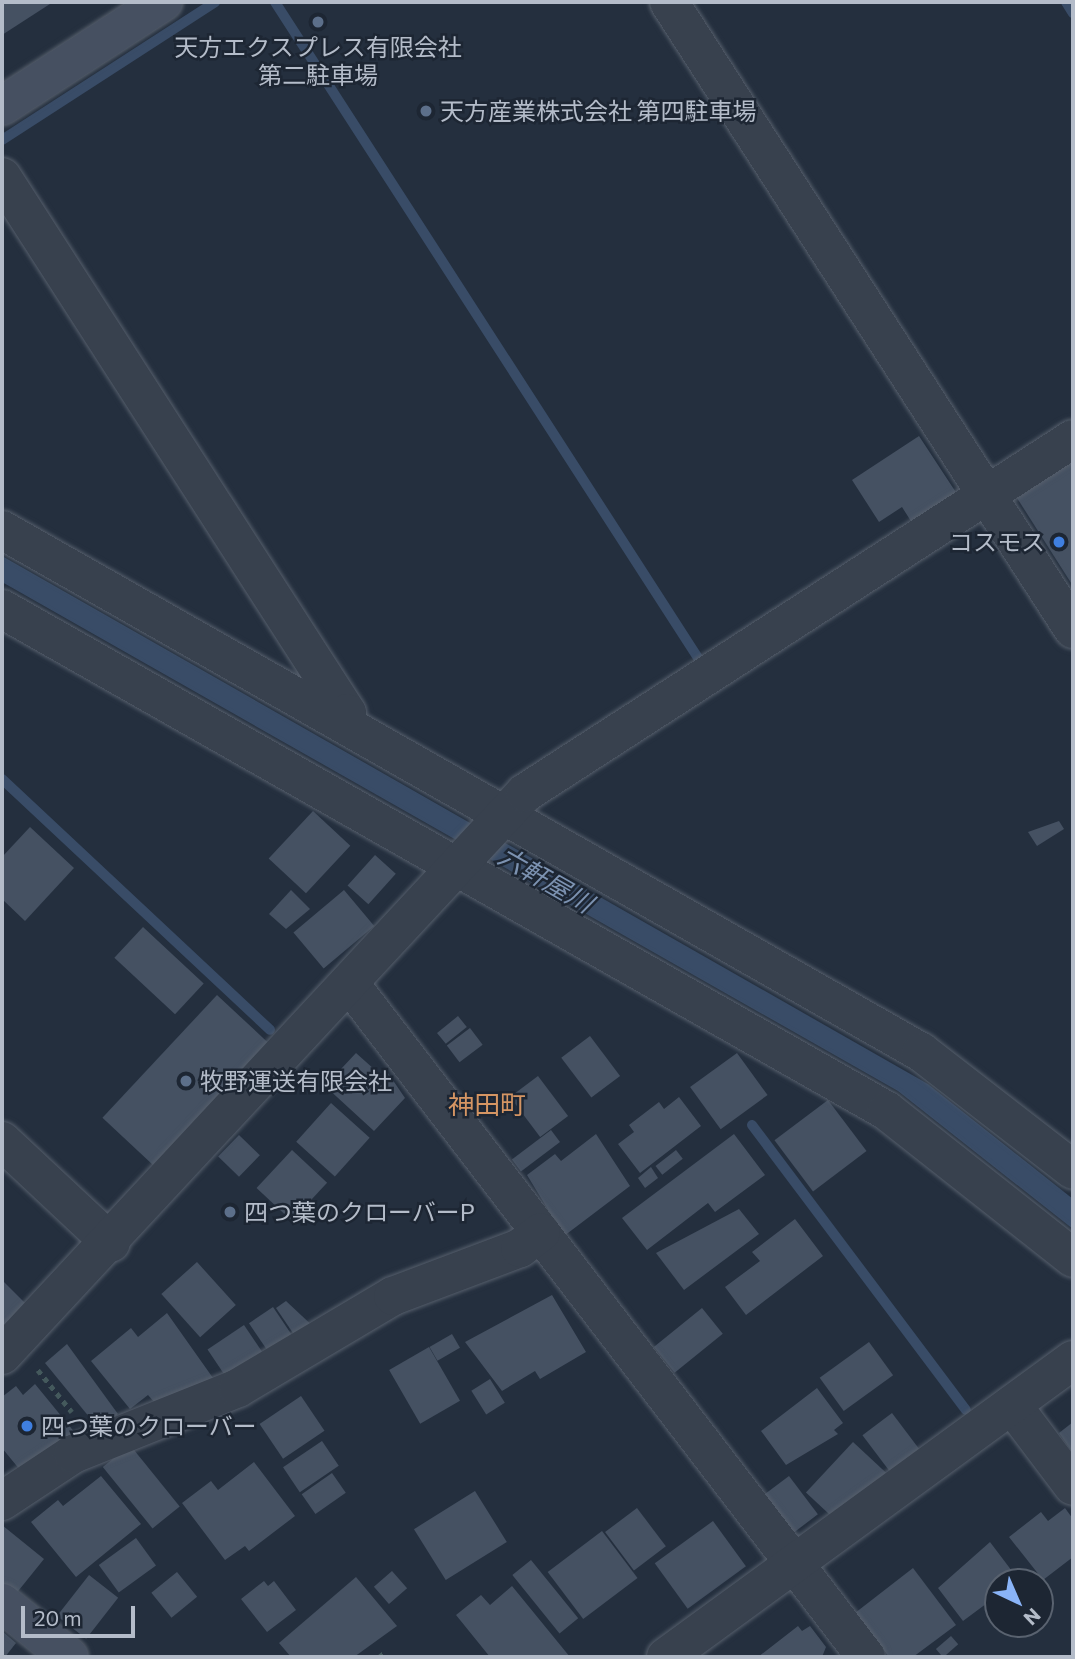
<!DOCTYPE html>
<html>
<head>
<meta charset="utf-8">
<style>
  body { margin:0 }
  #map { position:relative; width:1075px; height:1659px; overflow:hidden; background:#242f3e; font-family:Commissioner,"Noto Sans JP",sans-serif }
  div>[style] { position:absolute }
  .water>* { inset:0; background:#394c67 }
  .stream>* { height:10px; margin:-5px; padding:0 5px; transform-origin:5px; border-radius:5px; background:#394c67 }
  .building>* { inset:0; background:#455162; transform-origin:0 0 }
  .path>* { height:4.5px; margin-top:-2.25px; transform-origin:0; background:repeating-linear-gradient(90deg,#44595c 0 5px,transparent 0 10px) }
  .roads { filter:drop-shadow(0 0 2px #565f6c) drop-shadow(0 0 2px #565f6c) }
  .street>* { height:38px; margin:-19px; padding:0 19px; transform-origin:19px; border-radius:19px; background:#38414e }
  .secondary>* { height:38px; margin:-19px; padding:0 19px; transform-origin:19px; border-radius:19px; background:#465061 }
  .dots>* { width:19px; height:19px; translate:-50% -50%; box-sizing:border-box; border:4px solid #1d2633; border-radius:50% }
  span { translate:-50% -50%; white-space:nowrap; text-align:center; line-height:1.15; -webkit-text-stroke:5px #1d2633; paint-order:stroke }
  .poi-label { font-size:24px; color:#b4bcc9 }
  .left { translate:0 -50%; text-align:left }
  .right { translate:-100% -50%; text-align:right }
  .water-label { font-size:26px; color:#7c92b1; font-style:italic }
  .neighbourhood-label { font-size:26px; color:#d59563 }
  .frame { position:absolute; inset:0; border:4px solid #b4bcc9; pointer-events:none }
  .north { position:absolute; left:984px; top:1568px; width:70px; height:70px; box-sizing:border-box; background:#1d2633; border:2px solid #59626f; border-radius:50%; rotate:136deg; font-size:19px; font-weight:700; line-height:28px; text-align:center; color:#b4bcc9 }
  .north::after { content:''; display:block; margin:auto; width:24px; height:32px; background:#8ab4f8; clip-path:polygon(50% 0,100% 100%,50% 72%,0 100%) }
  .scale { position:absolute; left:21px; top:1606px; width:114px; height:32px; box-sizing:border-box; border:4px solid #b4bcc9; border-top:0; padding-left:9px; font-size:21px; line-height:24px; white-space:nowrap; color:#b4bcc9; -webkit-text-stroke:5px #1d2633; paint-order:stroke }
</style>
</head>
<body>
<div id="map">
  <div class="water">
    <div style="clip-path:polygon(2px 556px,928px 1084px,1073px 1199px,1073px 1229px,898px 1091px,2px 582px)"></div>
  </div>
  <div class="stream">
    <div style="left:275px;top:2px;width:784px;rotate:57.18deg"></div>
    <div style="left:1066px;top:2px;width:13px;rotate:58deg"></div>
    <div style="left:2px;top:140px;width:254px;rotate:-32.9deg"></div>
    <div style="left:2px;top:779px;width:367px;rotate:43.1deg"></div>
    <div style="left:752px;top:1125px;width:356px;rotate:53.1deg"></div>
  </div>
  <div class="building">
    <div style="clip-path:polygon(2px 2px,53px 2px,2px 35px)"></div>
    <div style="clip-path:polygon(919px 436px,959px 497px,914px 526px,902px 507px,879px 522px,852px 480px)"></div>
    <div style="clip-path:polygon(1073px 461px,1073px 586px,1017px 498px)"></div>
    <div style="left:313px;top:811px;width:51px;height:65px;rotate:43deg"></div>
    <div style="clip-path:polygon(1059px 821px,1064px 829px,1037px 846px,1028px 832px)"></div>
    <div style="clip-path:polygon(30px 827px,74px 868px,25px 921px,2px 899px,2px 857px)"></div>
    <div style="left:375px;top:855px;width:28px;height:41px;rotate:42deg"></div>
    <div style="clip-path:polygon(291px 890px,310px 909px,286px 929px,269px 914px)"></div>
    <div style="left:344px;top:890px;width:47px;height:66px;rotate:50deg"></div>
    <div style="left:143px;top:927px;width:83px;height:42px;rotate:43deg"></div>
    <div style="left:217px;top:995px;width:71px;height:168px;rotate:43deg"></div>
    <div style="left:458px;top:1016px;width:14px;height:27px;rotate:51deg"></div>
    <div style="left:470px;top:1028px;width:21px;height:29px;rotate:53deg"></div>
    <div style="left:590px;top:1036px;width:50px;height:36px;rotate:53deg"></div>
    <div style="clip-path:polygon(356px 1053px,384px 1078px,388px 1073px,405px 1098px,374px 1131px,325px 1086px)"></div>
    <div style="left:737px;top:1053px;width:52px;height:58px;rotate:54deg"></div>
    <div style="left:538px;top:1076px;width:50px;height:35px;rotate:53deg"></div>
    <div style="clip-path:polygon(679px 1097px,701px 1126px,640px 1173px,618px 1144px,634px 1132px,629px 1125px,659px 1102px,664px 1109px)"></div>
    <div style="left:828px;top:1100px;width:64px;height:67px;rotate:53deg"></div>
    <div style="left:331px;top:1103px;width:52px;height:52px;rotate:42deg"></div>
    <div style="left:551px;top:1130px;width:15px;height:49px;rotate:53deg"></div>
    <div style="clip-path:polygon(596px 1134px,630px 1186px,564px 1236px,527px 1175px,555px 1154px,561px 1161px)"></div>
    <div style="clip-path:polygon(734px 1134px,765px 1175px,715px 1212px,708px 1203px,647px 1250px,622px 1218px)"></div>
    <div style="left:239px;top:1135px;width:29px;height:30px;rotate:44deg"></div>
    <div style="left:292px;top:1150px;width:48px;height:52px;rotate:43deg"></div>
    <div style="left:676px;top:1150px;width:11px;height:26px;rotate:52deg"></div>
    <div style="clip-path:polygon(651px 1167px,658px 1178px,645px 1188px,638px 1178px)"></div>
    <div style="clip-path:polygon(739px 1209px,759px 1234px,684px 1290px,656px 1253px)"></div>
    <div style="clip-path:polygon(795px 1219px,823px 1256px,746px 1315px,725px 1287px,760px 1261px,752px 1252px)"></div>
    <div style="left:197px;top:1262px;width:58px;height:48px;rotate:48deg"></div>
    <div style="clip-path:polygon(2px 1280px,26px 1304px,2px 1329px)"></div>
    <div style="clip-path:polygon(552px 1295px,586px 1352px,540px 1379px,535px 1371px,502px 1391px,465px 1342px)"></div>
    <div style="clip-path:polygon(286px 1301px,317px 1330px,299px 1342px,276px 1308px)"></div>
    <div style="left:273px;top:1307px;width:43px;height:29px;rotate:56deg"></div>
    <div style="left:702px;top:1308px;width:33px;height:62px;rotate:51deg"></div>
    <div style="clip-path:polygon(167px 1313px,213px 1378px,162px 1411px,148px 1395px,130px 1409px,91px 1361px,131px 1328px,138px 1337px)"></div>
    <div style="left:244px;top:1325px;width:42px;height:44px;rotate:56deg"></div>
    <div style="left:452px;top:1334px;width:16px;height:26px;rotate:60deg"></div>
    <div style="left:869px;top:1342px;width:41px;height:61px;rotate:54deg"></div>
    <div style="clip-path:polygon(67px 1344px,118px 1414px,99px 1429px,45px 1363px)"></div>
    <div style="left:429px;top:1347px;width:62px;height:46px;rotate:60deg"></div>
    <div style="left:490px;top:1379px;width:28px;height:22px;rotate:58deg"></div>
    <div style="clip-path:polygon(35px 1384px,76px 1434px,25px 1476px,2px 1448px,2px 1397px,16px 1386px,23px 1395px)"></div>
    <div style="clip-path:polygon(817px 1388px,843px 1423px,834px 1430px,838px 1434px,786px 1465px,761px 1431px)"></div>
    <div style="left:301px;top:1396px;width:42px;height:50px;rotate:56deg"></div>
    <div style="left:892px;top:1413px;width:48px;height:37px;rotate:53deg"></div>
    <div style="clip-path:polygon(1073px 1422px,1073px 1453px,1059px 1433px)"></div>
    <div style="left:322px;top:1441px;width:30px;height:47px;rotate:56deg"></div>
    <div style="left:853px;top:1442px;width:50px;height:69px;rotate:43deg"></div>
    <div style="left:130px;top:1445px;width:79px;height:35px;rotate:51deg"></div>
    <div style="clip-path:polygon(254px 1462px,295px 1516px,249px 1551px,245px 1546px,225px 1560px,182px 1503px,211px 1481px,218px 1490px)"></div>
    <div style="left:332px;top:1473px;width:24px;height:37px;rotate:55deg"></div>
    <div style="clip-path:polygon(101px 1476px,141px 1524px,76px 1577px,31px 1522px,58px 1500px,63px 1506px)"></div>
    <div style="left:789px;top:1476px;width:48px;height:30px;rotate:53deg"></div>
    <div style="left:475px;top:1491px;width:60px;height:72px;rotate:58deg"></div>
    <div style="left:637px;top:1508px;width:48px;height:40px;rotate:53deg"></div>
    <div style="clip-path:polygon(1065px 1508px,1073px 1519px,1073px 1557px,1043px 1580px,1009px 1537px,1041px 1512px,1048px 1521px)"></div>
    <div style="left:713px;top:1521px;width:56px;height:72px;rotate:54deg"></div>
    <div style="clip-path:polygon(2px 1525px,44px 1559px,15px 1595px,2px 1585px)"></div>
    <div style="left:602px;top:1531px;width:59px;height:68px;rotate:53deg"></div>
    <div style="left:136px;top:1538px;width:34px;height:46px;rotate:54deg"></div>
    <div style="clip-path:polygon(990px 1542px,1018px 1579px,998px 1582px,998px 1595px,963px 1621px,938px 1588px)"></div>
    <div style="left:531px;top:1560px;width:75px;height:24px;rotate:51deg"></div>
    <div style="clip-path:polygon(913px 1568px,956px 1625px,913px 1657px,889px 1657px,855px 1613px)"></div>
    <div style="left:392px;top:1571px;width:23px;height:24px;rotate:49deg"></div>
    <div style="left:177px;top:1572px;width:32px;height:33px;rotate:51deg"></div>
    <div style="left:89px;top:1575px;width:37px;height:52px;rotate:38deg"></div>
    <div style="clip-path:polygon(356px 1577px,397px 1626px,354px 1657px,291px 1657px,279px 1643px)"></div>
    <div style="clip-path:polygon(264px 1581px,268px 1586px,274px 1581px,296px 1610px,267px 1632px,241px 1599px)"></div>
    <div style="clip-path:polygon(512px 1586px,570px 1657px,490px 1657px,456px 1615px,481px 1595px,490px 1605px)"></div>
    <div style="clip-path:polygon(798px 1626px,802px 1631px,810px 1626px,826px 1647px,822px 1657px,758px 1657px)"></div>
    <div style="clip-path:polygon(2px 1631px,16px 1643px,5px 1657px,2px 1657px)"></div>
    <div style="left:951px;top:1636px;width:11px;height:20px;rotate:49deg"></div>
  </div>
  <div class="path">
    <div style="left:38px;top:1370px;width:54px;rotate:51deg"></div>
    <div style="left:379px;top:1657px;width:6px;rotate:-39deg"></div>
  </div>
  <div class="roads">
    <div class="street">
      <div style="left:669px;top:2px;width:746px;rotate:57.2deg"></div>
      <div style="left:2px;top:177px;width:637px;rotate:57.23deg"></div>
      <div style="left:347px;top:713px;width:11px;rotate:117deg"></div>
      <div style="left:2px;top:530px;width:1057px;rotate:29.6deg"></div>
      <div style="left:921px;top:1052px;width:192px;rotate:37.8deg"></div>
      <div style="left:2px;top:609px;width:1017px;rotate:29.56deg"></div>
      <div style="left:887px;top:1111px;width:237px;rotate:38.3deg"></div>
      <div style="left:350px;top:984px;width:848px;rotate:52.52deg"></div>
      <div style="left:2px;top:1141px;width:149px;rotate:43.1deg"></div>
      <div style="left:2px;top:1355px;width:768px;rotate:-47.06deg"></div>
      <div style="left:525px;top:793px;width:652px;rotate:-32.86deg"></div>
      <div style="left:1012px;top:1405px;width:101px;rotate:53deg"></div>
      <div style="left:2px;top:1501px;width:85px;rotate:-33.5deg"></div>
      <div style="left:73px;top:1454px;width:178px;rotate:-21.8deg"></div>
      <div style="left:238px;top:1388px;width:180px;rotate:-30.7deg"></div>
      <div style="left:393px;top:1296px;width:136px;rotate:-20.7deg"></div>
      <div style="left:520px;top:1248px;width:26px;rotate:-37deg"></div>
      <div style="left:666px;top:1657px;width:504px;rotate:-36.12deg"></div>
    </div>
    <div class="secondary">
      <div style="left:2px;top:106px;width:192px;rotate:-32.9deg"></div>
      <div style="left:2px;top:1603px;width:86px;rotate:38.9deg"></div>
    </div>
  </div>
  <div class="dots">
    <div style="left:318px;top:22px;background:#5c6f8a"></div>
    <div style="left:426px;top:111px;background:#5c6f8a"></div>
    <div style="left:1059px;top:542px;background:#3f7fe0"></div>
    <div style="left:186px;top:1081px;background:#5c6f8a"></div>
    <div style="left:230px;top:1212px;background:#5c6f8a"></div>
    <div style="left:27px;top:1426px;background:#3f7fe0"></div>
  </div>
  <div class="poi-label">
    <span style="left:318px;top:61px">天方エクスプレス有限会社<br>第二駐車場</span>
    <span class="left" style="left:440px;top:111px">天方産業株式会社 第四駐車場</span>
    <span class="right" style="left:1045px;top:542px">コスモス</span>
    <span class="left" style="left:200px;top:1081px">牧野運送有限会社</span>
    <span class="left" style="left:244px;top:1212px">四つ葉のクローバーP</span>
    <span class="left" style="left:41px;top:1426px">四つ葉のクローバー</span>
  </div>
  <div class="water-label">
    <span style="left:546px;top:879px;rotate:30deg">六軒屋川</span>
  </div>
  <div class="neighbourhood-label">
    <span style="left:487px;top:1104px">神田町</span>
  </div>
  <div class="frame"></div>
  <div class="north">N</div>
  <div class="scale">20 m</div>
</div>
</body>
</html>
